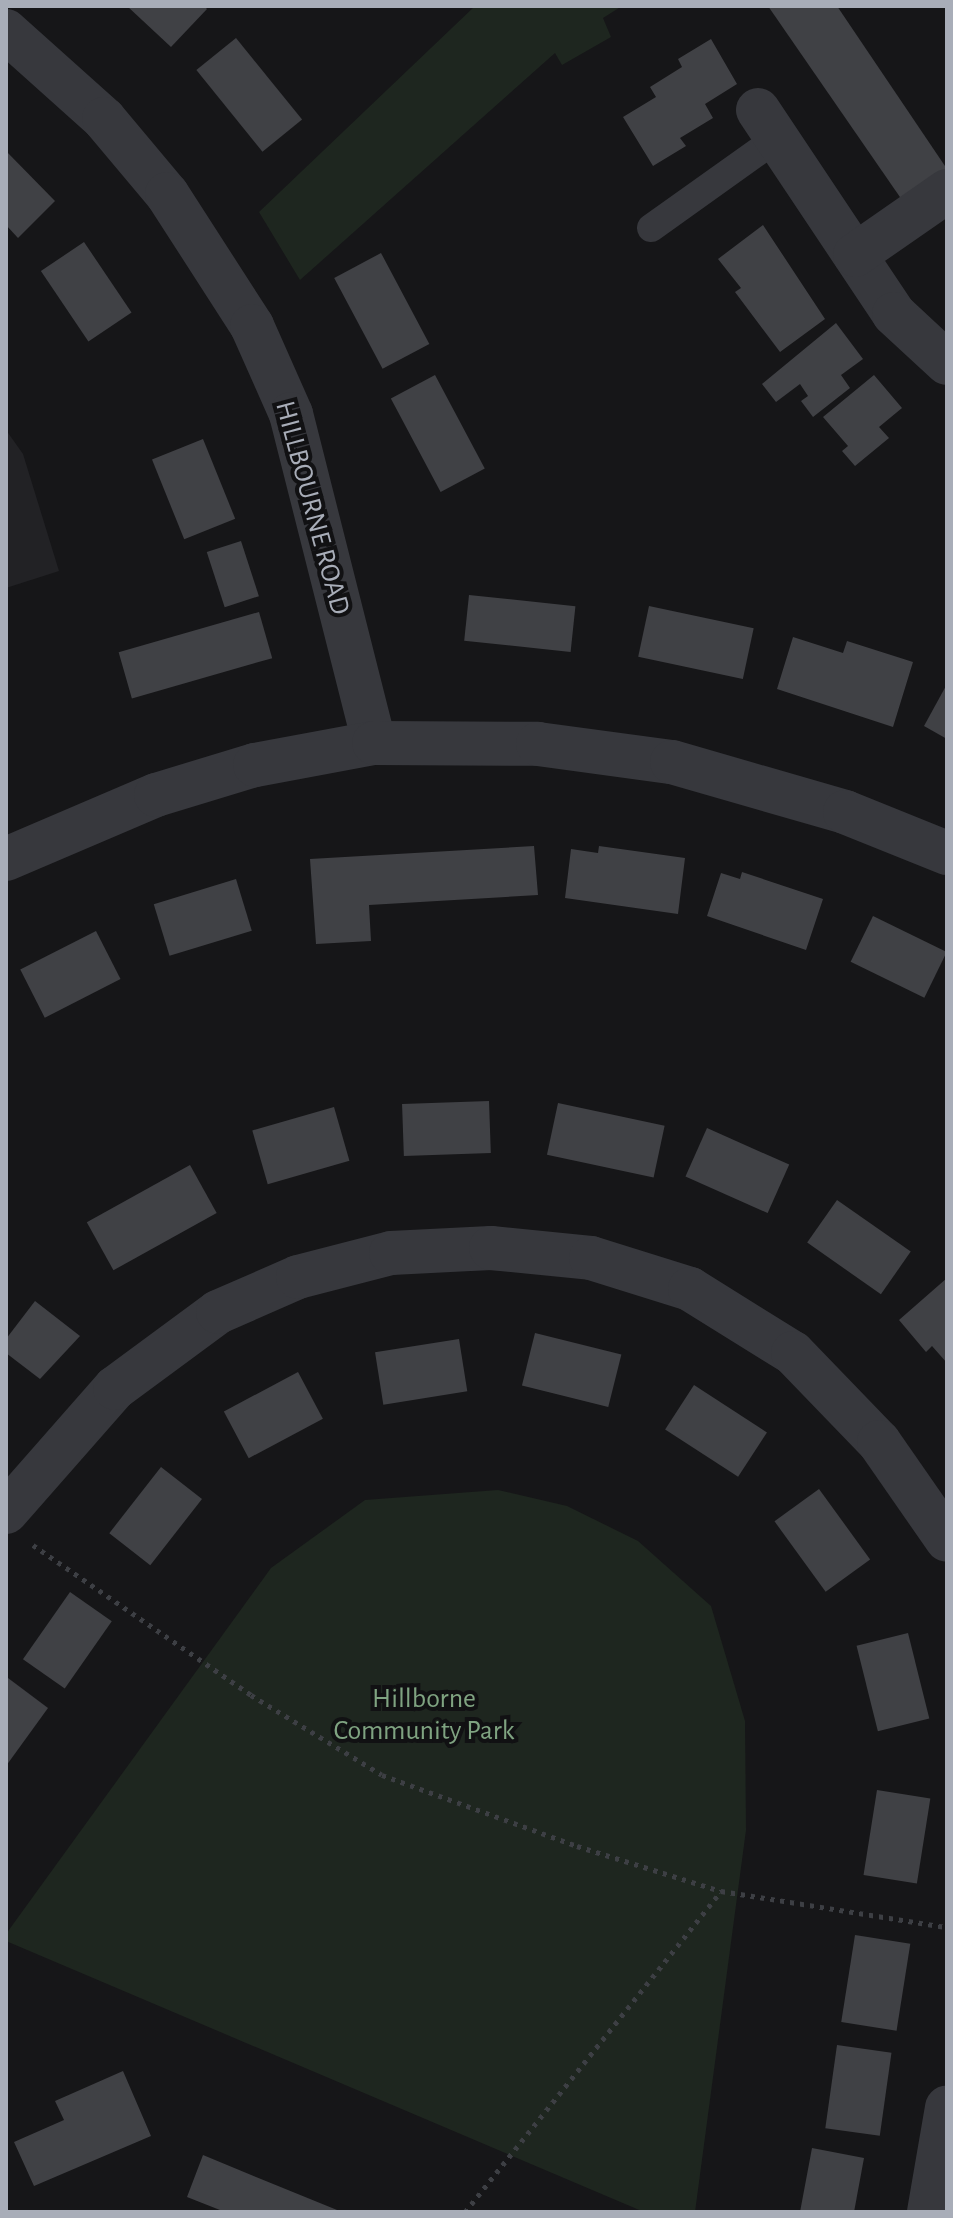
<!DOCTYPE html>
<html>
<head>
<meta charset="utf-8">
<style>
  body { margin:0 }
  #map { position:relative; width:953px; height:2218px; overflow:hidden; background:#161618; font-family:"Alegreya Sans",sans-serif }
  div>[style] { position:absolute }
  .built>* { inset:0; background:#222225 }
  .green>* { inset:0; background:#1e261f }
  .building>* { inset:0; background:#404145; transform-origin:0 0 }
  .path>* { height:5px; margin-top:-2.5px; transform-origin:0; background:repeating-linear-gradient(90deg,#3d3f44 0 4px,transparent 0 10px) }
  .service>* { height:28px; margin:-14px; padding:0 14px; transform-origin:14px; border-radius:14px; background:#37383d }
  .minor>* { height:44px; margin:-22px; padding:0 22px; transform-origin:22px; border-radius:22px; background:#37383d }
  span { translate:-50% -50%; white-space:nowrap; text-align:center; line-height:1.15; -webkit-text-stroke:8px #111113; paint-order:stroke }
  .street-label { font-size:28px; color:#a8adb8 }
  .park-label { font-size:28px; color:#7fa381 }
  .frame { position:absolute; inset:0; border:8px solid #a8adb8; pointer-events:none }
</style>
</head>
<body>
<div id="map">
  <div class="built">
    <div style="clip-path:polygon(6px 430px,23px 454px,59px 571px,6px 588px)"></div>
  </div>
  <div class="green">
    <div style="clip-path:polygon(475px 6px,622px 6px,603px 18px,611px 37px,562px 65px,555px 53px,300px 280px,259px 212px)"></div>
    <div style="clip-path:polygon(498px 1490px,567px 1506px,638px 1541px,711px 1606px,745px 1721px,746px 1830px,695px 2212px,644px 2212px,6px 1941px,6px 1934px,271px 1568px,365px 1500px)"></div>
  </div>
  <div class="building">
    <div style="clip-path:polygon(127px 6px,204px 6px,207px 9px,171px 47px)"></div>
    <div style="clip-path:polygon(768px 6px,837px 6px,947px 169px,902px 200px)"></div>
    <div style="left:236px;top:38px;width:105px;height:51px;rotate:51deg"></div>
    <div style="clip-path:polygon(711px 39px,737px 84px,705px 104px,713px 118px,680px 138px,686px 146px,653px 166px,623px 117px,656px 97px,650px 87px,682px 67px,678px 59px)"></div>
    <div style="clip-path:polygon(6px 151px,55px 201px,18px 238px,6px 225px)"></div>
    <div style="clip-path:polygon(763px 225px,825px 319px,780px 352px,735px 292px,741px 288px,718px 259px)"></div>
    <div style="left:84px;top:242px;width:85px;height:52px;rotate:56deg"></div>
    <div style="left:381px;top:253px;width:103px;height:53px;rotate:62deg"></div>
    <div style="clip-path:polygon(836px 323px,863px 359px,841px 375px,850px 388px,813px 417px,801px 401px,808px 396px,800px 384px,776px 402px,762px 384px)"></div>
    <div style="left:435px;top:375px;width:106px;height:50px;rotate:62deg"></div>
    <div style="clip-path:polygon(874px 375px,902px 408px,879px 427px,889px 438px,855px 466px,842px 451px,848px 446px,823px 417px)"></div>
    <div style="left:203px;top:439px;width:86px;height:55px;rotate:68deg"></div>
    <div style="left:241px;top:541px;width:58px;height:36px;rotate:72deg"></div>
    <div style="left:469px;top:595px;width:107px;height:46px;rotate:6deg"></div>
    <div style="left:649px;top:606px;width:107px;height:52px;rotate:12deg"></div>
    <div style="left:259px;top:612px;width:48px;height:146px;rotate:74deg"></div>
    <div style="clip-path:polygon(793px 637px,843px 653px,847px 641px,913px 662px,893px 727px,777px 689px)"></div>
    <div style="clip-path:polygon(947px 684px,947px 739px,924px 726px)"></div>
    <div style="clip-path:polygon(534px 846px,538px 895px,369px 905px,371px 941px,316px 944px,310px 859px)"></div>
    <div style="clip-path:polygon(599px 846px,685px 858px,678px 914px,565px 898px,571px 849px,598px 853px)"></div>
    <div style="clip-path:polygon(742px 872px,823px 899px,806px 950px,707px 916px,721px 873px,740px 879px)"></div>
    <div style="left:236px;top:879px;width:54px;height:86px;rotate:73deg"></div>
    <div style="left:873px;top:916px;width:82px;height:51px;rotate:26deg"></div>
    <div style="left:96px;top:931px;width:54px;height:85px;rotate:63deg"></div>
    <div style="left:489px;top:1101px;width:52px;height:87px;rotate:88deg"></div>
    <div style="left:558px;top:1103px;width:109px;height:53px;rotate:12deg"></div>
    <div style="left:334px;top:1107px;width:56px;height:85px;rotate:74deg"></div>
    <div style="left:707px;top:1128px;width:90px;height:53px;rotate:24deg"></div>
    <div style="left:190px;top:1165px;width:55px;height:118px;rotate:61deg"></div>
    <div style="left:837px;top:1200px;width:90px;height:52px;rotate:35deg"></div>
    <div style="clip-path:polygon(947px 1278px,947px 1363px,932px 1346px,926px 1352px,899px 1320px)"></div>
    <div style="clip-path:polygon(35px 1301px,80px 1336px,40px 1379px,6px 1353px,6px 1339px)"></div>
    <div style="left:535px;top:1333px;width:89px;height:54px;rotate:14deg"></div>
    <div style="left:459px;top:1339px;width:53px;height:85px;rotate:81deg"></div>
    <div style="left:298px;top:1372px;width:53px;height:84px;rotate:62deg"></div>
    <div style="left:694px;top:1385px;width:87px;height:53px;rotate:33deg"></div>
    <div style="left:161px;top:1467px;width:52px;height:84px;rotate:38deg"></div>
    <div style="left:819px;top:1489px;width:87px;height:55px;rotate:54deg"></div>
    <div style="left:70px;top:1592px;width:51px;height:82px;rotate:35deg"></div>
    <div style="left:908px;top:1633px;width:88px;height:53px;rotate:76deg"></div>
    <div style="clip-path:polygon(8px 1678px,48px 1708px,6px 1766px,6px 1681px)"></div>
    <div style="left:877px;top:1790px;width:54px;height:86px;rotate:9deg"></div>
    <div style="left:855px;top:1935px;width:56px;height:88px;rotate:9deg"></div>
    <div style="left:837px;top:2045px;width:55px;height:84px;rotate:8deg"></div>
    <div style="clip-path:polygon(123px 2071px,151px 2136px,34px 2186px,14px 2142px,64px 2120px,55px 2101px)"></div>
    <div style="clip-path:polygon(812px 2148px,864px 2158px,854px 2212px,800px 2212px)"></div>
    <div style="clip-path:polygon(203px 2155px,256px 2177px,342px 2212px,225px 2212px,187px 2197px)"></div>
  </div>
  <div class="path">
    <div style="left:33px;top:1545px;width:265px;rotate:34.5deg"></div>
    <div style="left:251px;top:1695px;width:153px;rotate:31.4deg"></div>
    <div style="left:382px;top:1775px;width:208px;rotate:20deg"></div>
    <div style="left:577px;top:1846px;width:151px;rotate:17.4deg"></div>
    <div style="left:721px;top:1891px;width:229px;rotate:9.1deg"></div>
    <div style="left:465px;top:2212px;width:411px;rotate:-51.4deg"></div>
  </div>
  <div class="service">
    <div style="left:651px;top:228px;width:155px;rotate:-35.5deg"></div>
  </div>
  <div class="minor">
    <div style="left:6px;top:31px;width:132px;rotate:41.9deg"></div>
    <div style="left:104px;top:119px;width:98px;rotate:50deg"></div>
    <div style="left:167px;top:194px;width:157px;rotate:57.2deg"></div>
    <div style="left:252px;top:326px;width:96px;rotate:66.1deg"></div>
    <div style="left:291px;top:414px;width:339px;rotate:75.8deg"></div>
    <div style="left:758px;top:110px;width:245px;rotate:56.3deg"></div>
    <div style="left:894px;top:314px;width:72px;rotate:42.8deg"></div>
    <div style="left:855px;top:255px;width:112px;rotate:-34.8deg"></div>
    <div style="left:6px;top:859px;width:163px;rotate:-23.1deg"></div>
    <div style="left:156px;top:795px;width:103px;rotate:-16.9deg"></div>
    <div style="left:255px;top:765px;width:121px;rotate:-10.5deg"></div>
    <div style="left:374px;top:743px;width:164px;rotate:0.3deg"></div>
    <div style="left:538px;top:744px;width:135px;rotate:7.7deg"></div>
    <div style="left:672px;top:762px;width:180px;rotate:16.1deg"></div>
    <div style="left:845px;top:812px;width:110px;rotate:21.9deg"></div>
    <div style="left:6px;top:1512px;width:165px;rotate:-48.7deg"></div>
    <div style="left:115px;top:1388px;width:128px;rotate:-36.4deg"></div>
    <div style="left:218px;top:1312px;width:87px;rotate:-23.6deg"></div>
    <div style="left:298px;top:1277px;width:96px;rotate:-14.5deg"></div>
    <div style="left:391px;top:1253px;width:100px;rotate:-2.9deg"></div>
    <div style="left:491px;top:1248px;width:100px;rotate:5.7deg"></div>
    <div style="left:591px;top:1258px;width:104px;rotate:17.4deg"></div>
    <div style="left:690px;top:1289px;width:121px;rotate:31.9deg"></div>
    <div style="left:793px;top:1353px;width:124px;rotate:46deg"></div>
    <div style="left:879px;top:1442px;width:119px;rotate:55.2deg"></div>
    <div style="left:929px;top:2212px;width:106px;rotate:-80.2deg"></div>
  </div>
  <div class="street-label">
    <span style="left:312px;top:508px;rotate:75deg">HILLBOURNE ROAD</span>
  </div>
  <div class="park-label">
    <span style="left:424px;top:1715px">Hillborne<br>Community Park</span>
  </div>
  <div class="frame"></div>
</div>
</body>
</html>
